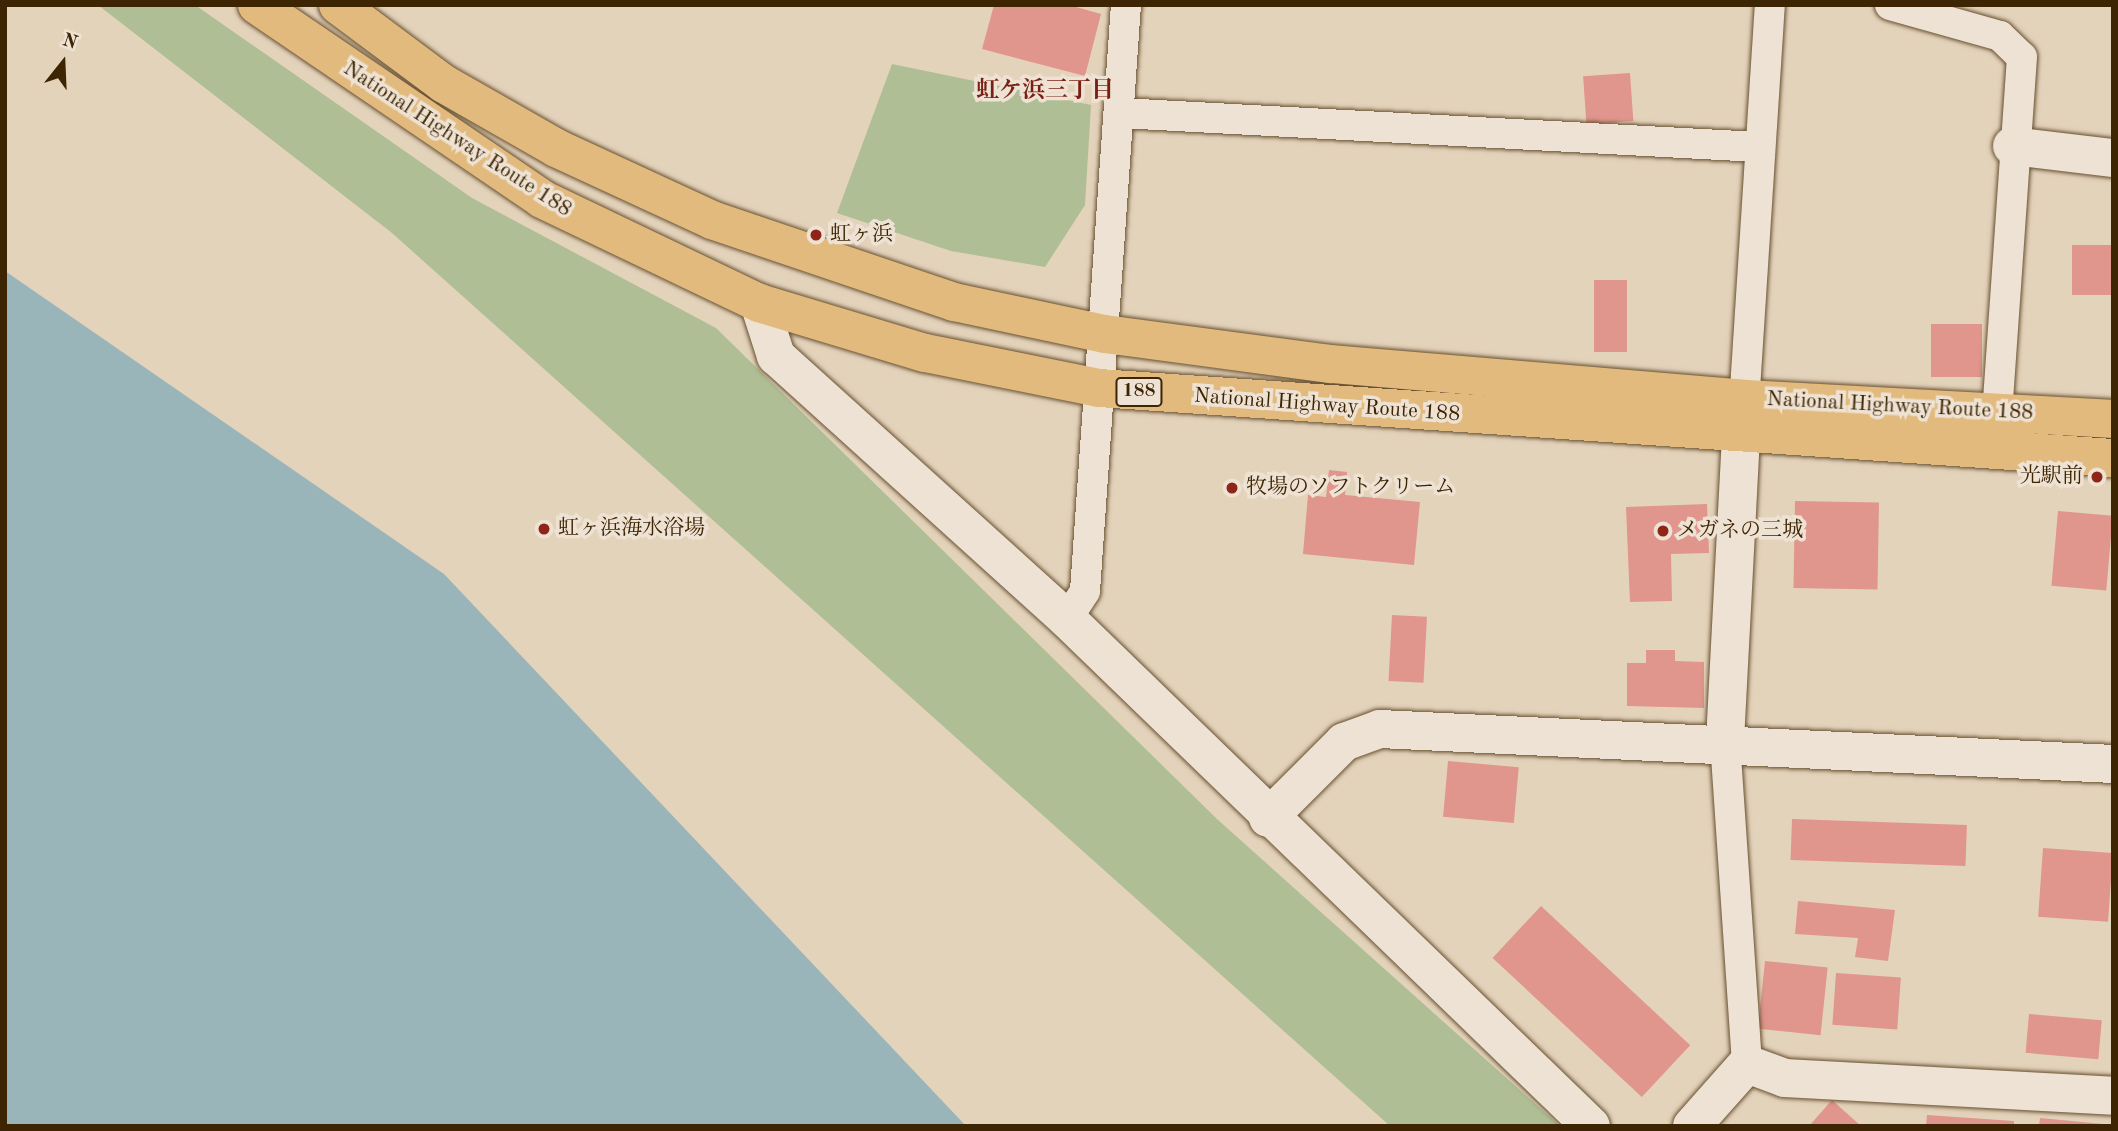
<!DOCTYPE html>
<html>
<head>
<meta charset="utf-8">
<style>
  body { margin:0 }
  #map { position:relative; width:2118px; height:1131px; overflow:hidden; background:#e4d3bb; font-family:"Old Standard TT","Noto Serif JP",serif }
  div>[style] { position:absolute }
  .green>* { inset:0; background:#afbe94 }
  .water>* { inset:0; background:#9ab5ba }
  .building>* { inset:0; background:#e0958d; transform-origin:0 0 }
  .roads { filter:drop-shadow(0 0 2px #675030) drop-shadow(0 0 2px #675030) }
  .street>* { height:30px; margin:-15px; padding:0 15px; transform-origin:15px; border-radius:15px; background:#ede2d3 }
  .secondary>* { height:38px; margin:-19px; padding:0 19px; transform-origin:19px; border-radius:19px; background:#ede2d3 }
  .highway>* { height:38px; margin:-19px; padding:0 19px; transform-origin:19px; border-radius:19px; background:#e2ba7e }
  .dots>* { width:19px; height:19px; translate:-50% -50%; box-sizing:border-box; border:4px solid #ede2d3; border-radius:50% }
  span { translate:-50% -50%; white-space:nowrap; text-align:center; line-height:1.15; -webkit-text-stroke:7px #ede2d3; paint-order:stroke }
  .shield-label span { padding:2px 5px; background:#ede2d3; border:2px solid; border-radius:5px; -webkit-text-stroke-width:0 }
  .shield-label { font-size:19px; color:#3d2402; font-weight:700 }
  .street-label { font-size:21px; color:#3d2402 }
  .poi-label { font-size:21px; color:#3d2402 }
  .left { translate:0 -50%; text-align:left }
  .right { translate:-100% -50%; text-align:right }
  .neighbourhood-label { font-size:23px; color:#7a1f14; font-weight:700 }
  .frame { position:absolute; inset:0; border:7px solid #3d2402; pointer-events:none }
  .north { position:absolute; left:28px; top:28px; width:70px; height:70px; -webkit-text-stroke:5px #ede2d3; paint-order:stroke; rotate:18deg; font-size:19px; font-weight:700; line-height:28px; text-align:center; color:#3d2402 }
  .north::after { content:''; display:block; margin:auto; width:24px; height:32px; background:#3d2402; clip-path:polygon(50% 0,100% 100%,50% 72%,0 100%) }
</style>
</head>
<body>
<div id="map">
  <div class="green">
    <div style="clip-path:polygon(98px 5px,195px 5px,472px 198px,716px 328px,1217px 819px,1560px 1126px,1390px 1126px,392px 233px)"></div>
    <div style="clip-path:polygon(892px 64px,1091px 105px,1085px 205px,1045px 267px,951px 251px,837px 213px)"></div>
  </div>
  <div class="water">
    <div style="clip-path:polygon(5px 271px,444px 574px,966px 1126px,5px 1126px)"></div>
  </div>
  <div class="building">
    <div style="clip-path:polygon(994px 5px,1069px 5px,1101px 14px,1085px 76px,982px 49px)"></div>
    <div style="left:1630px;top:73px;width:48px;height:47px;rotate:86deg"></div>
    <div style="left:2113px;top:245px;width:50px;height:41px;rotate:90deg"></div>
    <div style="left:1594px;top:280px;width:33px;height:72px"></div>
    <div style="left:1931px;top:324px;width:51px;height:53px"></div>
    <div style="clip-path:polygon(1329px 470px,1347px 472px,1345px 495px,1420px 502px,1414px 565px,1303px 554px,1308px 495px,1326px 497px)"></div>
    <div style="left:1795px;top:501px;width:84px;height:87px;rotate:1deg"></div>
    <div style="clip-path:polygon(1707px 504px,1709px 553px,1671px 554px,1672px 601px,1630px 602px,1626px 507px)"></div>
    <div style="left:2058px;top:511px;width:55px;height:75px;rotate:5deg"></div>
    <div style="left:1392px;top:615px;width:35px;height:66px;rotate:3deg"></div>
    <div style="clip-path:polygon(1646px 650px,1675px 650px,1675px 661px,1704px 662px,1704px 708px,1627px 706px,1627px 663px,1646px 663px)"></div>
    <div style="left:1448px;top:761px;width:71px;height:56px;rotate:5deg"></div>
    <div style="left:1792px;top:819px;width:175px;height:41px;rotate:2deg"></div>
    <div style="left:2043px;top:848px;width:70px;height:69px;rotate:4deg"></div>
    <div style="clip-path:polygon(1798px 901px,1895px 910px,1888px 961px,1855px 957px,1858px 938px,1795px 934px)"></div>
    <div style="left:1541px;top:906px;width:204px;height:71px;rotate:43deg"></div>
    <div style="left:1765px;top:961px;width:63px;height:68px;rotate:6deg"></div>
    <div style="left:1836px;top:973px;width:65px;height:52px;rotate:4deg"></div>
    <div style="left:2029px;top:1014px;width:73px;height:39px;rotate:5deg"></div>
    <div style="clip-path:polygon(1832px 1100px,1861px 1126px,1809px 1126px)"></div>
    <div style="clip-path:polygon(1927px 1115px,2014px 1121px,2014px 1126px,1926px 1126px)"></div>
    <div style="clip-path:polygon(2040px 1118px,2103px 1124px,2103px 1126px,2039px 1126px)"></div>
  </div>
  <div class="roads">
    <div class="street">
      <div style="left:1890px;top:5px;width:114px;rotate:15.7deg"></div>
      <div style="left:2000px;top:36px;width:30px;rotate:44deg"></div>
      <div style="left:2022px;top:57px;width:377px;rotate:94deg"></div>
      <div style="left:1120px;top:113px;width:640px;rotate:3.05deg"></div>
      <div style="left:1743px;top:420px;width:416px;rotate:-86.3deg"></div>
      <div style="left:1067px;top:619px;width:33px;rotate:-57deg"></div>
      <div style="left:1085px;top:591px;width:587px;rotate:-86deg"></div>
      <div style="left:1725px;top:741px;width:324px;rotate:86.1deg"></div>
    </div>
    <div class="secondary">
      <div style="left:2012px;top:146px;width:102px;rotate:6.8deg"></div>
      <div style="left:759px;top:303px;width:56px;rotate:72.2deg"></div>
      <div style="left:776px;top:356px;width:392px;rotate:42.1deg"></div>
      <div style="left:1067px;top:619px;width:729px;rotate:44.06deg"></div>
      <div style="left:1725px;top:741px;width:307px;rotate:-87deg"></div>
      <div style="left:1268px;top:818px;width:107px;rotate:-45deg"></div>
      <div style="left:1344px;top:742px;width:38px;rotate:-20deg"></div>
      <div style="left:1380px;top:729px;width:734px;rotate:2.73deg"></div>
      <div style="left:1692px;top:1126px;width:83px;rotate:-48.4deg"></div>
      <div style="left:1747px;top:1064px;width:40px;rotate:20.2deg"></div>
      <div style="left:1785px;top:1078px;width:328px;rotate:3.1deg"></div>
    </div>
    <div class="highway">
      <div style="left:257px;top:5px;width:345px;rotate:34.2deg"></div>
      <div style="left:542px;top:199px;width:241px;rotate:25.6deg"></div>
      <div style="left:759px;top:303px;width:173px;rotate:16.8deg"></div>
      <div style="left:925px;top:353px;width:177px;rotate:11.4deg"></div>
      <div style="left:1099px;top:388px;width:1016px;rotate:3.95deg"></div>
      <div style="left:338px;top:5px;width:132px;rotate:36.7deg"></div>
      <div style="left:444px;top:84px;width:129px;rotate:29.7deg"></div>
      <div style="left:556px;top:148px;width:172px;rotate:24.8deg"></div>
      <div style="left:712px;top:220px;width:256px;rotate:18.7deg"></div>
      <div style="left:954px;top:302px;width:154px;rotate:12deg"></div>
      <div style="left:1105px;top:334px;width:228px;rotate:7.6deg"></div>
      <div style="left:1331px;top:364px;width:416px;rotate:4.8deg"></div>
      <div style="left:1746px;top:399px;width:368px;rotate:3.1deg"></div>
    </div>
  </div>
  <div class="dots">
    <div style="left:816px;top:235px;background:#8f2418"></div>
    <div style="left:2097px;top:477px;background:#8f2418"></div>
    <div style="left:1232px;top:488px;background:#8f2418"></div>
    <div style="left:544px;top:529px;background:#8f2418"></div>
    <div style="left:1663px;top:531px;background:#8f2418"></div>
  </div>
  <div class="shield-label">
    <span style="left:1139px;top:392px">188</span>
  </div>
  <div class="street-label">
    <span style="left:457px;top:140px;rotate:33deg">National Highway Route 188</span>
    <span style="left:1327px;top:406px;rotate:4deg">National Highway Route 188</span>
    <span style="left:1900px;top:407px;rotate:3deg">National Highway Route 188</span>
  </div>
  <div class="poi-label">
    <span class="left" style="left:830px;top:235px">虹ヶ浜</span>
    <span class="right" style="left:2083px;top:477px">光駅前</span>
    <span class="left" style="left:1246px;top:488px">牧場のソフトクリーム</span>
    <span class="left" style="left:558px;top:529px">虹ヶ浜海水浴場</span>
    <span class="left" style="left:1677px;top:531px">メガネの三城</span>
  </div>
  <div class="neighbourhood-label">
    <span style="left:1045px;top:91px">虹ケ浜三丁目</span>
  </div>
  <div class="frame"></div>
  <div class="north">N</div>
</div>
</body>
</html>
